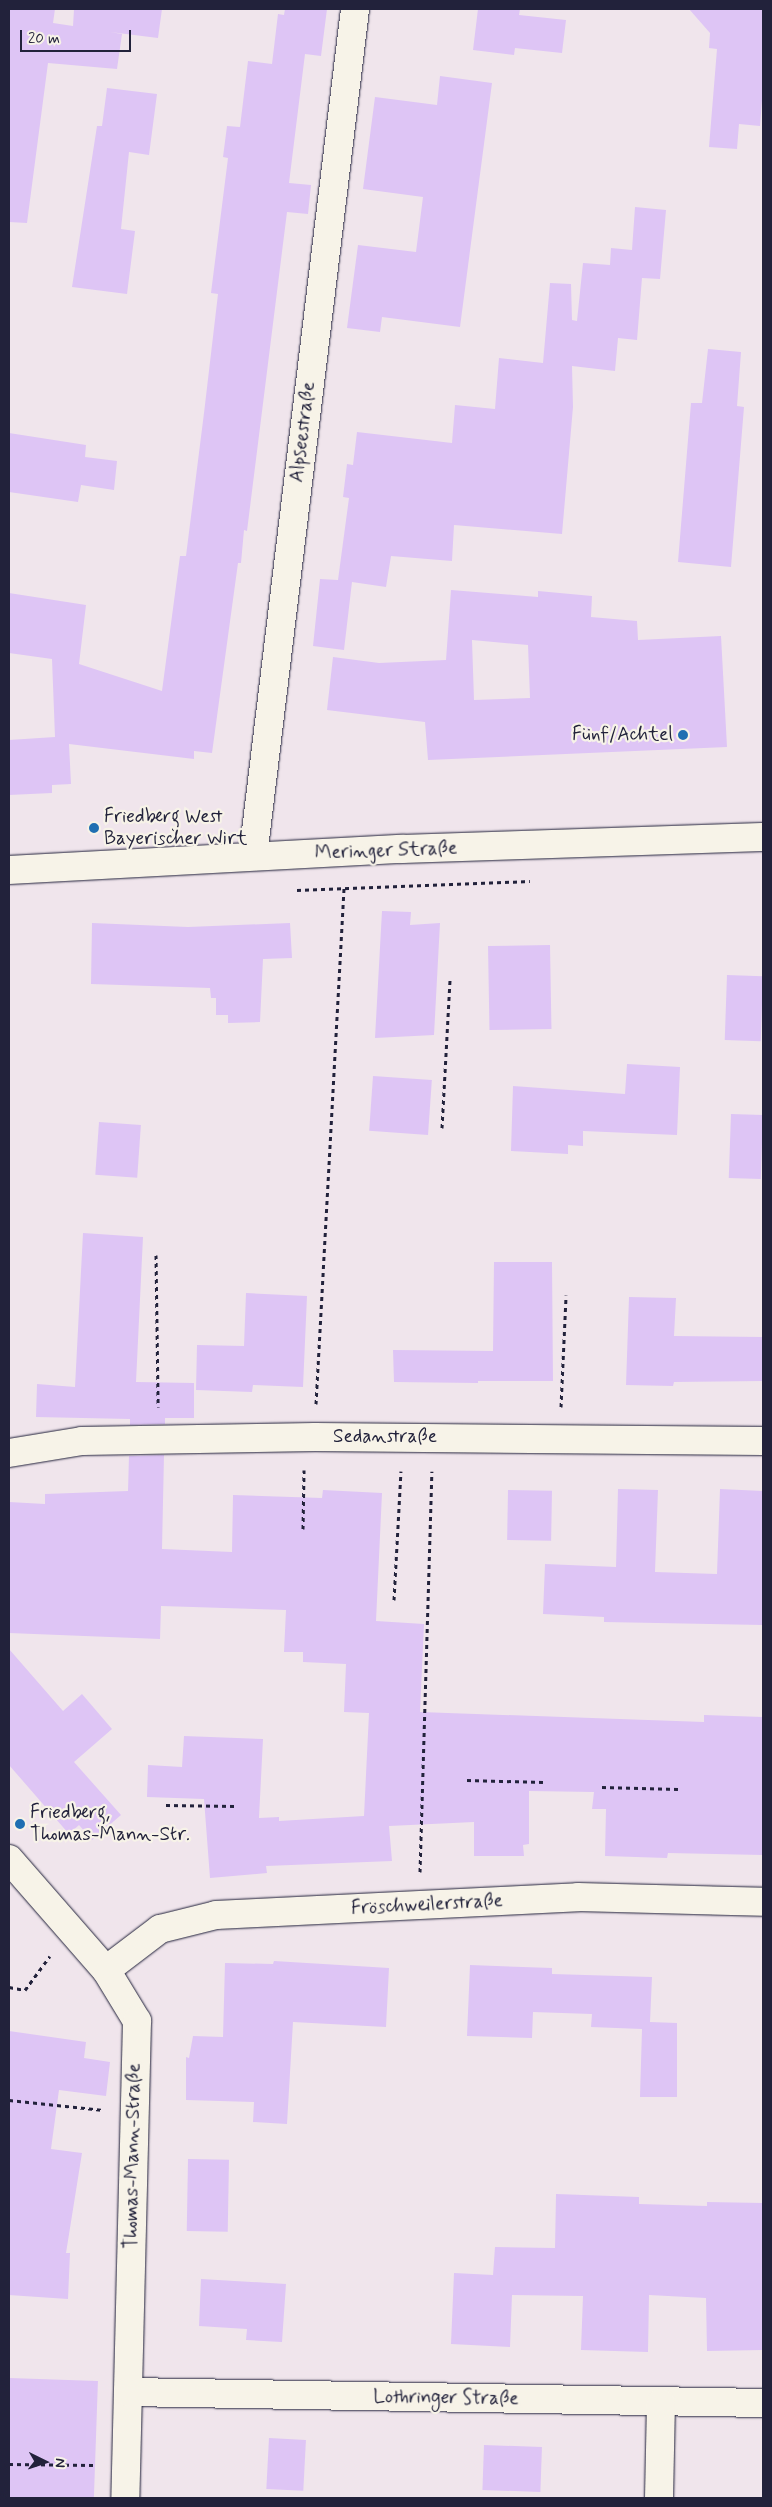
<!DOCTYPE html>
<html>
<head>
<meta charset="utf-8">
<style>
  body { margin:0 }
  #map { position:relative; width:772px; height:2507px; overflow:hidden; background:#f0e5ec; font-family:Mynerve,sans-serif }
  div>[style] { position:absolute }
  .building>* { inset:0; background:#dec5f5; transform-origin:0 0 }
  .path>* { height:3px; margin-top:-1.5px; transform-origin:0; background:repeating-linear-gradient(90deg,#22223b 0 4px,transparent 0 8px) }
  .roads { filter:drop-shadow(0 0 1px #22223b) drop-shadow(0 0 1px #22223b) }
  .street>* { height:28px; margin:-14px; padding:0 14px; transform-origin:14px; border-radius:14px; background:#f7f3e8 }
  .primary>* { height:28px; margin:-14px; padding:0 14px; transform-origin:14px; border-radius:14px; background:#f7f3e8 }
  .dots>* { width:14px; height:14px; translate:-50% -50%; box-sizing:border-box; border:2px solid #f7f3e8; border-radius:50% }
  span { translate:-50% -50%; white-space:nowrap; text-align:center; line-height:1.15; -webkit-text-stroke:4.5px #f7f3e8; paint-order:stroke }
  .street-label { font-size:19px; color:#22223b }
  .poi-label { font-size:19px; color:#22223b }
  .right { translate:-100% -50%; text-align:right }
  .left { translate:0 -50%; text-align:left }
  .frame { position:absolute; inset:0; border:10px solid #22223b; pointer-events:none }
  .north { position:absolute; left:20px; top:2437px; width:50px; height:50px; -webkit-text-stroke:4px #f7f3e8; paint-order:stroke; rotate:94deg; font-size:14px; font-weight:700; line-height:20px; text-align:center; color:#22223b }
  .north::after { content:''; display:block; margin:auto; width:18px; height:22px; background:#22223b; clip-path:polygon(50% 0,100% 100%,50% 72%,0 100%) }
  .scale { position:absolute; left:20px; top:30px; width:111px; height:22px; box-sizing:border-box; border:2px solid #22223b; border-top:0; padding-left:6px; font-size:15px; line-height:18px; white-space:nowrap; color:#22223b; -webkit-text-stroke:4px #f7f3e8; paint-order:stroke }
</style>
</head>
<body>
<div id="map">
  <div class="building">
    <div style="clip-path:polygon(9px 9px,55px 9px,53px 23px,73px 26px,74px 9px,162px 9px,158px 38px,110px 32px,122px 34px,117px 69px,48px 63px,27px 223px,9px 222px)"></div>
    <div style="clip-path:polygon(285px 9px,327px 9px,321px 56px,305px 54px,289px 183px,311px 185px,308px 214px,287px 212px,247px 531px,244px 530px,241px 563px,238px 563px,212px 753px,194px 751px,194px 759px,69px 744px,71px 784px,52px 785px,52px 793px,9px 795px,9px 740px,55px 737px,52px 659px,9px 653px,9px 593px,86px 605px,79px 664px,162px 691px,180px 556px,186px 556px,204px 413px,218px 294px,211px 293px,228px 158px,223px 157px,227px 126px,240px 127px,248px 61px,272px 64px,278px 14px,284px 15px)"></div>
    <div style="clip-path:polygon(478px 9px,520px 9px,519px 15px,566px 20px,562px 53px,515px 48px,514px 55px,473px 50px)"></div>
    <div style="clip-path:polygon(689px 9px,763px 9px,763px 87px,760px 126px,739px 124px,737px 149px,709px 147px,717px 49px,709px 48px,710px 33px)"></div>
    <div style="clip-path:polygon(440px 76px,492px 83px,460px 327px,382px 317px,380px 332px,347px 328px,358px 245px,416px 252px,423px 197px,363px 189px,375px 97px,437px 105px)"></div>
    <div style="clip-path:polygon(107px 88px,157px 94px,149px 155px,129px 152px,121px 229px,135px 231px,127px 294px,72px 287px,97px 126px,102px 126px)"></div>
    <div style="clip-path:polygon(635px 207px,666px 210px,660px 279px,642px 278px,637px 340px,618px 338px,615px 371px,572px 366px,573px 407px,562px 534px,454px 525px,452px 561px,391px 556px,386px 587px,352px 582px,344px 650px,313px 646px,320px 579px,338px 580px,349px 498px,343px 497px,347px 464px,353px 465px,357px 432px,452px 443px,455px 405px,495px 409px,499px 358px,543px 363px,550px 283px,571px 284px,572px 320px,577px 321px,583px 263px,610px 265px,611px 248px,632px 250px)"></div>
    <div style="clip-path:polygon(708px 349px,741px 352px,737px 406px,744px 407px,731px 567px,678px 562px,691px 403px,702px 403px)"></div>
    <div style="clip-path:polygon(9px 433px,86px 445px,85px 457px,117px 461px,114px 490px,81px 485px,78px 502px,9px 492px)"></div>
    <div style="clip-path:polygon(evenodd,451px 590px,538px 597px,538px 591px,592px 596px,591px 617px,637px 621px,638px 640px,721px 636px,727px 747px,428px 760px,425px 722px,327px 710px,333px 657px,379px 663px,446px 660px,451px 590px,472px 640px,528px 645px,530px 698px,474px 700px,472px 640px)"></div>
    <div style="clip-path:polygon(382px 911px,411px 912px,410px 925px,440px 923px,434px 1035px,375px 1038px)"></div>
    <div style="clip-path:polygon(92px 923px,188px 927px,290px 923px,292px 958px,263px 959px,260px 1022px,228px 1023px,228px 1015px,216px 1015px,216px 998px,211px 998px,210px 988px,91px 984px)"></div>
    <div style="left:550px;top:945px;width:84px;height:62px;rotate:89deg"></div>
    <div style="left:727px;top:975px;width:36px;height:65px;rotate:2deg"></div>
    <div style="clip-path:polygon(627px 1064px,680px 1067px,677px 1135px,583px 1131px,583px 1146px,568px 1145px,568px 1154px,511px 1151px,513px 1086px,625px 1094px)"></div>
    <div style="left:373px;top:1076px;width:59px;height:55px;rotate:4deg"></div>
    <div style="left:731px;top:1114px;width:32px;height:64px;rotate:2deg"></div>
    <div style="left:99px;top:1122px;width:42px;height:53px;rotate:4deg"></div>
    <div style="clip-path:polygon(83px 1233px,143px 1237px,136px 1382px,194px 1383px,194px 1418px,165px 1418px,165px 1424px,130px 1425px,130px 1419px,36px 1417px,37px 1384px,75px 1387px)"></div>
    <div style="clip-path:polygon(494px 1262px,552px 1262px,553px 1381px,478px 1381px,478px 1383px,394px 1382px,393px 1350px,493px 1351px)"></div>
    <div style="clip-path:polygon(246px 1293px,307px 1296px,303px 1387px,253px 1385px,252px 1392px,196px 1390px,197px 1345px,244px 1346px)"></div>
    <div style="clip-path:polygon(629px 1297px,676px 1298px,674px 1336px,763px 1337px,763px 1381px,674px 1382px,673px 1386px,626px 1385px)"></div>
    <div style="clip-path:polygon(164px 1455px,162px 1549px,232px 1552px,233px 1495px,322px 1498px,323px 1490px,382px 1493px,376px 1621px,424px 1624px,420px 1712px,704px 1722px,704px 1715px,763px 1717px,763px 1855px,668px 1853px,667px 1858px,605px 1856px,606px 1809px,592px 1809px,594px 1792px,529px 1791px,529px 1844px,523px 1845px,524px 1856px,474px 1856px,474px 1822px,389px 1826px,392px 1861px,266px 1866px,267px 1873px,210px 1878px,204px 1799px,147px 1797px,148px 1765px,182px 1767px,184px 1736px,263px 1739px,259px 1818px,279px 1817px,279px 1821px,364px 1816px,369px 1713px,344px 1712px,346px 1664px,303px 1662px,303px 1652px,284px 1652px,286px 1610px,161px 1606px,160px 1639px,9px 1633px,9px 1502px,45px 1504px,45px 1494px,128px 1491px,129px 1456px)"></div>
    <div style="clip-path:polygon(618px 1489px,658px 1490px,655px 1572px,717px 1574px,720px 1489px,763px 1491px,763px 1625px,604px 1622px,604px 1617px,543px 1614px,545px 1564px,616px 1567px)"></div>
    <div style="left:508px;top:1490px;width:44px;height:50px;rotate:1deg"></div>
    <div style="clip-path:polygon(9px 1649px,63px 1711px,82px 1694px,112px 1729px,74px 1762px,121px 1815px,92px 1840px,79px 1825px,69px 1834px,9px 1765px)"></div>
    <div style="clip-path:polygon(274px 1961px,389px 1968px,386px 2027px,293px 2022px,287px 2124px,253px 2122px,254px 2102px,186px 2100px,186px 2057px,189px 2058px,193px 2036px,223px 2037px,225px 1963px,273px 1964px)"></div>
    <div style="clip-path:polygon(470px 1965px,552px 1968px,552px 1974px,652px 1977px,650px 2022px,677px 2023px,677px 2097px,640px 2097px,642px 2029px,591px 2027px,592px 2014px,533px 2012px,532px 2038px,467px 2036px)"></div>
    <div style="clip-path:polygon(9px 2031px,86px 2042px,84px 2058px,110px 2062px,106px 2096px,59px 2090px,51px 2149px,82px 2153px,66px 2253px,70px 2253px,68px 2299px,9px 2295px)"></div>
    <div style="left:188px;top:2159px;width:41px;height:72px;rotate:1deg"></div>
    <div style="clip-path:polygon(556px 2194px,639px 2197px,639px 2204px,707px 2206px,707px 2202px,763px 2203px,763px 2350px,707px 2351px,706px 2298px,649px 2295px,648px 2352px,581px 2350px,583px 2296px,512px 2295px,510px 2347px,451px 2344px,454px 2273px,493px 2275px,495px 2247px,555px 2248px)"></div>
    <div style="clip-path:polygon(201px 2279px,286px 2284px,282px 2342px,246px 2340px,247px 2329px,199px 2326px)"></div>
    <div style="left:9px;top:2378px;width:89px;height:120px;rotate:2deg"></div>
    <div style="left:269px;top:2438px;width:37px;height:51px;rotate:3deg"></div>
    <div style="left:484px;top:2445px;width:58px;height:45px;rotate:2deg"></div>
  </div>
  <div class="path">
    <div style="left:297px;top:890px;width:233px;rotate:-2.2deg"></div>
    <div style="left:442px;top:1128px;width:150px;rotate:-86.9deg"></div>
    <div style="left:156px;top:1255px;width:152px;rotate:89.2deg"></div>
    <div style="left:316px;top:1404px;width:517px;rotate:-86.89deg"></div>
    <div style="left:561px;top:1407px;width:112px;rotate:-87.4deg"></div>
    <div style="left:303px;top:1529px;width:59px;rotate:-89deg"></div>
    <div style="left:394px;top:1600px;width:129px;rotate:-86.9deg"></div>
    <div style="left:467px;top:1780px;width:76px;rotate:1.5deg"></div>
    <div style="left:602px;top:1787px;width:76px;rotate:1.5deg"></div>
    <div style="left:166px;top:1805px;width:69px;rotate:0.8deg"></div>
    <div style="left:420px;top:1872px;width:401px;rotate:-88.3deg"></div>
    <div style="left:9px;top:1987px;width:16px;rotate:11deg"></div>
    <div style="left:25px;top:1990px;width:42px;rotate:-53.7deg"></div>
    <div style="left:9px;top:2100px;width:95px;rotate:6.1deg"></div>
    <div style="left:9px;top:2464px;width:84px;rotate:0.7deg"></div>
  </div>
  <div class="roads">
    <div class="street">
      <div style="left:253px;top:856px;width:853px;rotate:-83.13deg"></div>
      <div style="left:9px;top:1453px;width:74px;rotate:-9.3deg"></div>
      <div style="left:82px;top:1441px;width:233px;rotate:-1deg"></div>
      <div style="left:315px;top:1437px;width:448px;rotate:0.5deg"></div>
      <div style="left:9px;top:1859px;width:147px;rotate:48.9deg"></div>
      <div style="left:106px;top:1970px;width:60px;rotate:58.7deg"></div>
      <div style="left:137px;top:2021px;width:477px;rotate:91.4deg"></div>
      <div style="left:106px;top:1970px;width:68px;rotate:-37.2deg"></div>
      <div style="left:160px;top:1929px;width:58px;rotate:-14deg"></div>
      <div style="left:216px;top:1915px;width:362px;rotate:-2.8deg"></div>
      <div style="left:578px;top:1897px;width:185px;rotate:1.5deg"></div>
      <div style="left:128px;top:2392px;width:635px;rotate:0.99deg"></div>
      <div style="left:659px;top:2498px;width:95px;rotate:-88.8deg"></div>
    </div>
    <div class="primary">
      <div style="left:9px;top:870px;width:393px;rotate:-3.1deg"></div>
      <div style="left:401px;top:849px;width:362px;rotate:-1.9deg"></div>
    </div>
  </div>
  <div class="dots">
    <div style="left:683px;top:735px;background:#1f6fb2"></div>
    <div style="left:94px;top:828px;background:#1f6fb2"></div>
    <div style="left:20px;top:1824px;background:#1f6fb2"></div>
  </div>
  <div class="street-label">
    <span style="left:303px;top:432px;rotate:-83deg">Alpseestraße</span>
    <span style="left:386px;top:851px;rotate:-2deg">Meringer Straße</span>
    <span style="left:385px;top:1437px">Sedanstraße</span>
    <span style="left:427px;top:1905px;rotate:-3deg">Fröschweilerstraße</span>
    <span style="left:133px;top:2156px;rotate:-89deg">Thomas-Mann-Straße</span>
    <span style="left:446px;top:2398px;rotate:1deg">Lothringer Straße</span>
  </div>
  <div class="poi-label">
    <span class="right" style="left:673px;top:735px">Fünf/Achtel</span>
    <span class="left" style="left:104px;top:828px">Friedberg West<br>Bayerischer Wirt</span>
    <span class="left" style="left:30px;top:1824px">Friedberg,<br>Thomas-Mann-Str.</span>
  </div>
  <div class="frame"></div>
  <div class="north">N</div>
  <div class="scale">20 m</div>
</div>
</body>
</html>
